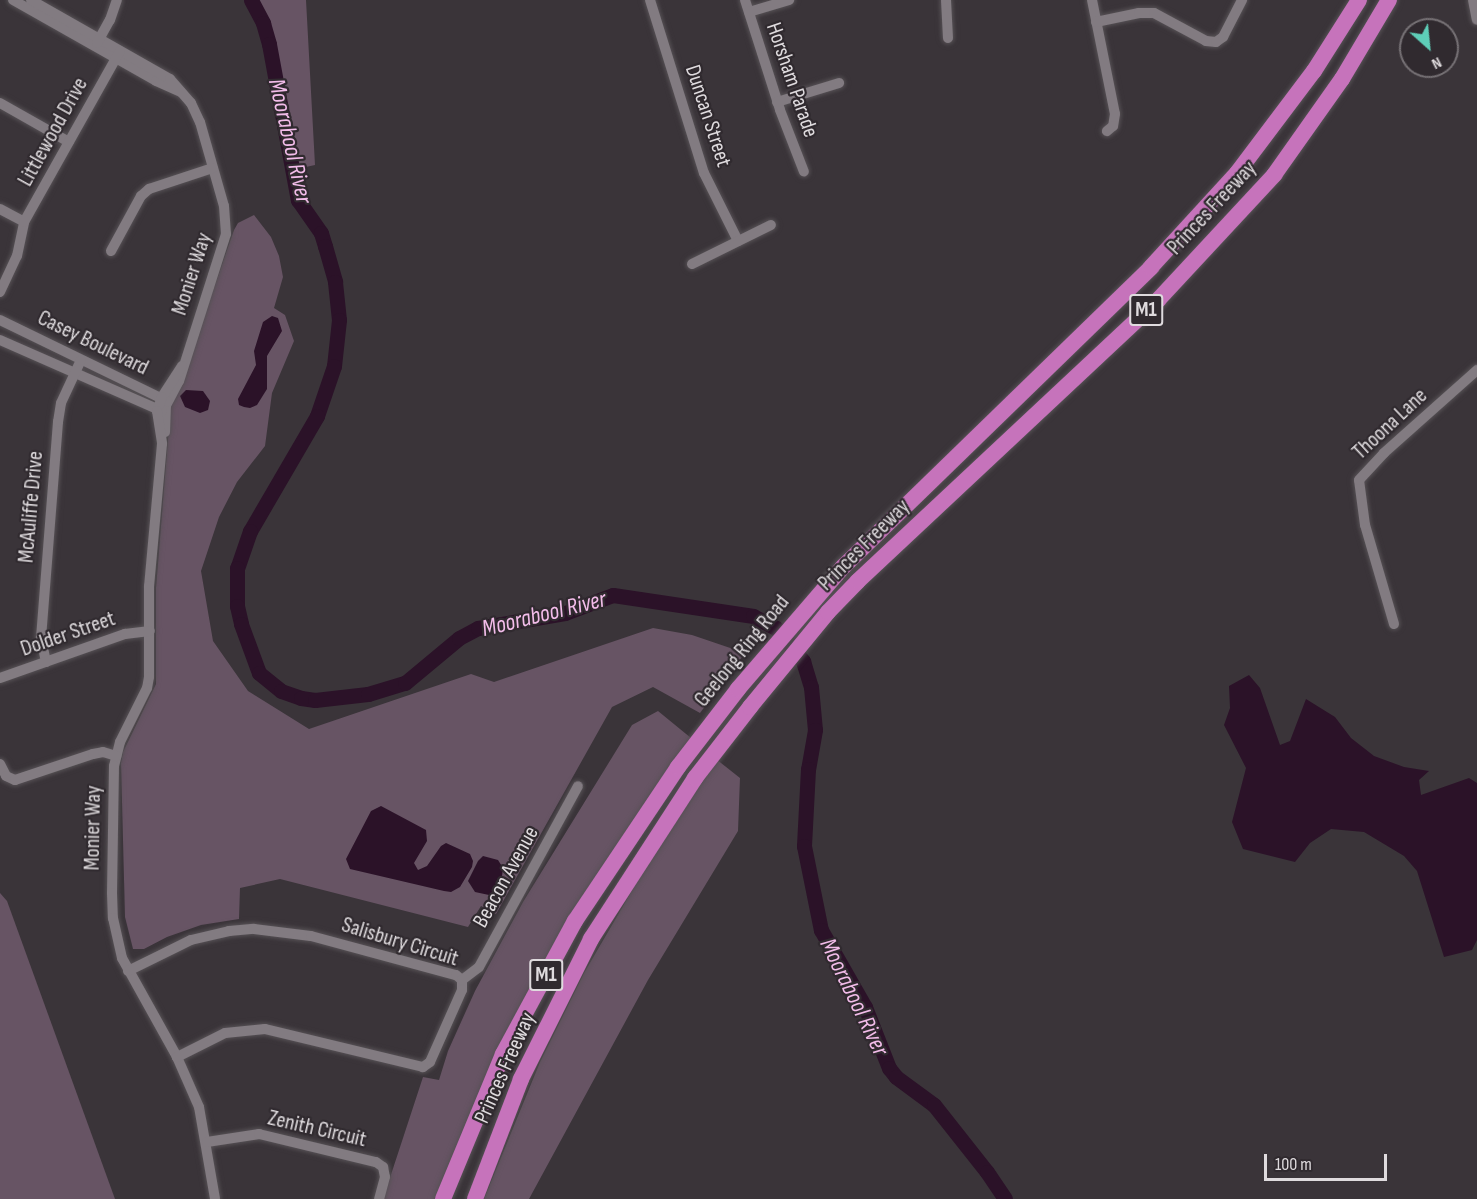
<!DOCTYPE html>
<html>
<head>
<meta charset="utf-8">
<style>
  body { margin:0 }
  #map { position:relative; width:1477px; height:1199px; overflow:hidden; background:#3a3439; font-family:"Sofia Sans Condensed",sans-serif }
  div>[style] { position:absolute }
  .green>* { inset:0; background:#675464 }
  .water>* { inset:0; background:#2b1228 }
  .river>* { height:15px; margin:-7.5px; padding:0 7.5px; transform-origin:7.5px; border-radius:7.5px; background:#2b1228 }
  .roads { filter:drop-shadow(0 0 2px #565155) drop-shadow(0 0 2px #565155) }
  .minor>* { height:10px; margin:-5px; padding:0 5px; transform-origin:5px; border-radius:5px; background:#827b81 }
  .highway>* { height:16px; margin:-8px; padding:0 8px; transform-origin:8px; border-radius:8px; background:#c673bb }
  span { translate:-50% -50%; white-space:nowrap; text-align:center; line-height:1.15; -webkit-text-stroke:4.5px #302a2f; paint-order:stroke }
  .shield-label span { padding:2px 4px; background:#302a2f; border:2px solid; border-radius:4px; -webkit-text-stroke-width:0 }
  .shield-label { font-size:21px; color:#dfdbde; font-weight:700 }
  .street-label { font-size:22px; color:#dfdbde }
  .water-label { font-size:24px; color:#f2bce9; font-style:italic }
  .north { position:absolute; left:1399px; top:18px; width:60px; height:60px; box-sizing:border-box; background:#302a2f; border:2px solid #767175; border-radius:50%; rotate:153deg; font-size:16px; font-weight:700; line-height:24px; text-align:center; color:#dfdbde }
  .north::after { content:''; display:block; margin:auto; width:21px; height:27px; background:#5eceb8; clip-path:polygon(50% 0,100% 100%,50% 72%,0 100%) }
  .scale { position:absolute; left:1264px; top:1154px; width:123px; height:27px; box-sizing:border-box; border:3px solid #dfdbde; border-top:0; padding-left:8px; font-size:18px; line-height:21px; white-space:nowrap; color:#dfdbde; -webkit-text-stroke:4px #302a2f; paint-order:stroke }
</style>
</head>
<body>
<div id="map">
  <div class="green">
    <div style="clip-path:polygon(251px 0,306px 0,315px 165px,292px 170px,269px 44px,263px 23px)"></div>
    <div style="clip-path:polygon(254px 215px,271px 237px,279px 256px,283px 277px,274px 308px,285px 315px,294px 341px,272px 393px,265px 446px,237px 482px,219px 517px,201px 571px,213px 641px,248px 691px,309px 729px,471px 674px,494px 682px,653px 628px,692px 635px,745px 653px,700px 713px,653px 687px,612px 707px,496px 914px,481px 906px,468px 927px,280px 879px,240px 888px,239px 919px,201px 925px,167px 937px,144px 949px,133px 949px,125px 917px,121px 763px,123px 752px,156px 684px,156px 588px,171px 402px,179px 389px,234px 230px,238px 223px)"></div>
    <div style="clip-path:polygon(658px 711px,691px 738px,582px 904px,441px 1199px,383px 1199px,423px 1077px,439px 1080px,448px 1051px,475px 991px,523px 902px,632px 725px)"></div>
    <div style="clip-path:polygon(716px 759px,740px 778px,738px 831px,648px 980px,529px 1199px,484px 1199px,540px 1062px,584px 973px,644px 870px)"></div>
    <div style="clip-path:polygon(0 893px,7px 901px,115px 1199px,0 1199px)"></div>
  </div>
  <div class="water">
    <div style="clip-path:polygon(272px 316px,278px 318px,282px 331px,267px 356px,267px 389px,257px 405px,250px 408px,244px 407px,239px 405px,238px 399px,256px 365px,254px 351px,263px 322px)"></div>
    <div style="clip-path:polygon(186px 390px,203px 391px,210px 401px,208px 410px,200px 413px,185px 407px,180px 396px)"></div>
    <div style="clip-path:polygon(1249px 675px,1260px 688px,1280px 745px,1290px 741px,1306px 699px,1335px 717px,1351px 738px,1374px 756px,1404px 767px,1429px 771px,1419px 780px,1421px 795px,1469px 778px,1477px 783px,1477px 940px,1472px 950px,1444px 957px,1417px 871px,1404px 856px,1364px 832px,1331px 829px,1310px 843px,1295px 862px,1243px 849px,1232px 822px,1246px 768px,1224px 725px,1230px 708px,1229px 686px)"></div>
    <div style="clip-path:polygon(381px 806px,426px 830px,427px 841px,414px 863px,418px 870px,427px 866px,441px 846px,446px 843px,470px 854px,473px 861px,472px 867px,460px 887px,451px 892px,444px 891px,350px 869px,346px 859px,371px 811px)"></div>
    <div style="clip-path:polygon(483px 856px,498px 860px,503px 868px,502px 876px,494px 891px,489px 895px,475px 892px,468px 881px,478px 861px)"></div>
  </div>
  <div class="river">
    <div style="left:251px;top:0;width:26px;rotate:62deg"></div>
    <div style="left:263px;top:23px;width:22px;rotate:74deg"></div>
    <div style="left:269px;top:44px;width:159px;rotate:79.5deg"></div>
    <div style="left:298px;top:200px;width:40px;rotate:55.1deg"></div>
    <div style="left:321px;top:233px;width:14px;rotate:73deg"></div>
    <div style="left:325px;top:246px;width:37px;rotate:74deg"></div>
    <div style="left:335px;top:282px;width:38px;rotate:84deg"></div>
    <div style="left:339px;top:320px;width:46px;rotate:96.2deg"></div>
    <div style="left:334px;top:366px;width:53px;rotate:108.8deg"></div>
    <div style="left:317px;top:416px;width:133px;rotate:120.2deg"></div>
    <div style="left:250px;top:531px;width:39px;rotate:109deg"></div>
    <div style="left:237px;top:568px;width:38px;rotate:90deg"></div>
    <div style="left:237px;top:606px;width:18px;rotate:77deg"></div>
    <div style="left:241px;top:624px;width:52px;rotate:69.8deg"></div>
    <div style="left:259px;top:673px;width:28px;rotate:39deg"></div>
    <div style="left:281px;top:691px;width:21px;rotate:19deg"></div>
    <div style="left:301px;top:698px;width:14px;rotate:8deg"></div>
    <div style="left:315px;top:700px;width:53px;rotate:-6.5deg"></div>
    <div style="left:368px;top:694px;width:39px;rotate:-17deg"></div>
    <div style="left:405px;top:683px;width:70px;rotate:-39.8deg"></div>
    <div style="left:459px;top:638px;width:21px;rotate:-28deg"></div>
    <div style="left:478px;top:628px;width:88px;rotate:-9.8deg"></div>
    <div style="left:565px;top:613px;width:51px;rotate:-20.6deg"></div>
    <div style="left:613px;top:595px;width:142px;rotate:8.5deg"></div>
    <div style="left:753px;top:616px;width:26px;rotate:28deg"></div>
    <div style="left:776px;top:628px;width:43px;rotate:50.7deg"></div>
    <div style="left:803px;top:661px;width:27px;rotate:73deg"></div>
    <div style="left:811px;top:687px;width:43px;rotate:84.7deg"></div>
    <div style="left:815px;top:730px;width:40px;rotate:100deg"></div>
    <div style="left:808px;top:769px;width:77px;rotate:93deg"></div>
    <div style="left:804px;top:846px;width:86px;rotate:78.6deg"></div>
    <div style="left:821px;top:930px;width:89px;rotate:60.3deg"></div>
    <div style="left:865px;top:1007px;width:66px;rotate:68.5deg"></div>
    <div style="left:889px;top:1068px;width:11px;rotate:52deg"></div>
    <div style="left:896px;top:1077px;width:47px;rotate:36.4deg"></div>
    <div style="left:934px;top:1105px;width:85px;rotate:51.7deg"></div>
    <div style="left:987px;top:1172px;width:32px;rotate:56deg"></div>
  </div>
  <div class="roads">
    <div class="minor">
      <div style="left:13px;top:0;width:164px;rotate:29.5deg"></div>
      <div style="left:156px;top:81px;width:27px;rotate:24deg"></div>
      <div style="left:31px;top:0;width:160px;rotate:29.6deg"></div>
      <div style="left:170px;top:79px;width:32px;rotate:49deg"></div>
      <div style="left:191px;top:103px;width:21px;rotate:65deg"></div>
      <div style="left:200px;top:122px;width:87px;rotate:74.1deg"></div>
      <div style="left:224px;top:206px;width:28px;rotate:86deg"></div>
      <div style="left:226px;top:234px;width:154px;rotate:107.7deg"></div>
      <div style="left:179px;top:381px;width:27px;rotate:118deg"></div>
      <div style="left:166px;top:405px;width:27px;rotate:92deg"></div>
      <div style="left:650px;top:0;width:181px;rotate:72.7deg"></div>
      <div style="left:704px;top:173px;width:76px;rotate:63.4deg"></div>
      <div style="left:745px;top:0;width:115px;rotate:72.3deg"></div>
      <div style="left:780px;top:110px;width:66px;rotate:68.8deg"></div>
      <div style="left:946px;top:0;width:38px;rotate:87deg"></div>
      <div style="left:1092px;top:0;width:116px;rotate:78.6deg"></div>
      <div style="left:1115px;top:114px;width:12px;rotate:99deg"></div>
      <div style="left:1113px;top:126px;width:8px;rotate:140deg"></div>
      <div style="left:1473px;top:0;width:20px;rotate:79deg"></div>
      <div style="left:749px;top:12px;width:42px;rotate:-16.7deg"></div>
      <div style="left:1096px;top:22px;width:44px;rotate:-11.8deg"></div>
      <div style="left:1139px;top:13px;width:15px"></div>
      <div style="left:1154px;top:13px;width:59px;rotate:28.3deg"></div>
      <div style="left:1206px;top:41px;width:10px;rotate:6deg"></div>
      <div style="left:1216px;top:42px;width:9px;rotate:-36deg"></div>
      <div style="left:1223px;top:37px;width:42px;rotate:-62.8deg"></div>
      <div style="left:97px;top:43px;width:26px;rotate:-61deg"></div>
      <div style="left:110px;top:20px;width:21px;rotate:-71deg"></div>
      <div style="left:777px;top:102px;width:65px;rotate:-17deg"></div>
      <div style="left:0;top:103px;width:79px;rotate:29.5deg"></div>
      <div style="left:0;top:209px;width:27px;rotate:28deg"></div>
      <div style="left:111px;top:251px;width:63px;rotate:-61.4deg"></div>
      <div style="left:141px;top:196px;width:11px;rotate:-41deg"></div>
      <div style="left:149px;top:189px;width:67px;rotate:-18.2deg"></div>
      <div style="left:692px;top:264px;width:88px;rotate:-26.3deg"></div>
      <div style="left:0;top:292px;width:40px;rotate:-65deg"></div>
      <div style="left:17px;top:256px;width:35px;rotate:-78deg"></div>
      <div style="left:24px;top:222px;width:196px;rotate:-60.7deg"></div>
      <div style="left:0;top:320px;width:186px;rotate:25.9deg"></div>
      <div style="left:0;top:340px;width:177px;rotate:23.7deg"></div>
      <div style="left:182px;top:366px;width:37px;rotate:123deg"></div>
      <div style="left:162px;top:397px;width:15px;rotate:110deg"></div>
      <div style="left:157px;top:411px;width:33px;rotate:81deg"></div>
      <div style="left:162px;top:444px;width:143px;rotate:95.2deg"></div>
      <div style="left:149px;top:586px;width:91px;rotate:90deg"></div>
      <div style="left:149px;top:677px;width:11px;rotate:100deg"></div>
      <div style="left:147px;top:688px;width:60px;rotate:116.6deg"></div>
      <div style="left:120px;top:742px;width:25px;rotate:104deg"></div>
      <div style="left:114px;top:766px;width:127px;rotate:90.9deg"></div>
      <div style="left:112px;top:893px;width:25px;rotate:88deg"></div>
      <div style="left:113px;top:918px;width:41px;rotate:77.3deg"></div>
      <div style="left:122px;top:958px;width:113px;rotate:60.9deg"></div>
      <div style="left:177px;top:1057px;width:55px;rotate:66.3deg"></div>
      <div style="left:199px;top:1107px;width:93px;rotate:80.1deg"></div>
      <div style="left:1394px;top:624px;width:103px;rotate:-106.3deg"></div>
      <div style="left:1365px;top:525px;width:45px;rotate:-97.6deg"></div>
      <div style="left:1359px;top:480px;width:37px;rotate:-47deg"></div>
      <div style="left:1384px;top:453px;width:125px;rotate:-41.7deg"></div>
      <div style="left:46px;top:662px;width:25px;rotate:-102deg"></div>
      <div style="left:41px;top:638px;width:217px;rotate:-85.5deg"></div>
      <div style="left:58px;top:422px;width:19px;rotate:-81deg"></div>
      <div style="left:61px;top:403px;width:47px;rotate:-65.1deg"></div>
      <div style="left:0;top:678px;width:133px;rotate:-19.4deg"></div>
      <div style="left:125px;top:634px;width:25px;rotate:-7deg"></div>
      <div style="left:0;top:764px;width:13px;rotate:63deg"></div>
      <div style="left:6px;top:776px;width:10px;rotate:24deg"></div>
      <div style="left:15px;top:780px;width:82px;rotate:-18.4deg"></div>
      <div style="left:93px;top:754px;width:10px;rotate:-11deg"></div>
      <div style="left:103px;top:752px;width:14px;rotate:17deg"></div>
      <div style="left:128px;top:971px;width:70px;rotate:-26.2deg"></div>
      <div style="left:191px;top:940px;width:39px;rotate:-13deg"></div>
      <div style="left:229px;top:931px;width:25px;rotate:-5deg"></div>
      <div style="left:254px;top:929px;width:57px;rotate:7deg"></div>
      <div style="left:311px;top:936px;width:150px;rotate:15.1deg"></div>
      <div style="left:456px;top:975px;width:8px;rotate:40deg"></div>
      <div style="left:462px;top:980px;width:10px;rotate:90deg"></div>
      <div style="left:462px;top:990px;width:79px;rotate:114deg"></div>
      <div style="left:430px;top:1062px;width:9px;rotate:144deg"></div>
      <div style="left:423px;top:1067px;width:163px;rotate:-166.5deg"></div>
      <div style="left:265px;top:1029px;width:40px;rotate:174.3deg"></div>
      <div style="left:225px;top:1033px;width:54px;rotate:153.4deg"></div>
      <div style="left:462px;top:980px;width:21px;rotate:-37deg"></div>
      <div style="left:479px;top:967px;width:206px;rotate:-61.3deg"></div>
      <div style="left:207px;top:1142px;width:53px;rotate:-8.7deg"></div>
      <div style="left:259px;top:1134px;width:120px;rotate:13.5deg"></div>
      <div style="left:376px;top:1162px;width:9px;rotate:36deg"></div>
      <div style="left:383px;top:1167px;width:10px;rotate:79deg"></div>
      <div style="left:385px;top:1177px;width:23px;rotate:105deg"></div>
    </div>
    <div class="highway">
      <div style="left:443px;top:1199px;width:157px;rotate:-67.5deg"></div>
      <div style="left:503px;top:1054px;width:151px;rotate:-61.6deg"></div>
      <div style="left:575px;top:921px;width:185px;rotate:-56.2deg"></div>
      <div style="left:678px;top:767px;width:98px;rotate:-52.4deg"></div>
      <div style="left:738px;top:689px;width:161px;rotate:-49.3deg"></div>
      <div style="left:843px;top:567px;width:430px;rotate:-44.2deg"></div>
      <div style="left:1151px;top:267px;width:127px;rotate:-47.5deg"></div>
      <div style="left:1237px;top:173px;width:128px;rotate:-53deg"></div>
      <div style="left:1314px;top:71px;width:84px;rotate:-57.6deg"></div>
      <div style="left:475px;top:1199px;width:129px;rotate:-69deg"></div>
      <div style="left:521px;top:1079px;width:157px;rotate:-63.4deg"></div>
      <div style="left:591px;top:939px;width:192px;rotate:-57.1deg"></div>
      <div style="left:695px;top:778px;width:90px;rotate:-52.2deg"></div>
      <div style="left:750px;top:707px;width:123px;rotate:-50.6deg"></div>
      <div style="left:828px;top:612px;width:43px;rotate:-45.9deg"></div>
      <div style="left:858px;top:581px;width:411px;rotate:-43.1deg"></div>
      <div style="left:1158px;top:300px;width:171px;rotate:-47.1deg"></div>
      <div style="left:1274px;top:175px;width:118px;rotate:-54.7deg"></div>
      <div style="left:1342px;top:79px;width:92px;rotate:-59.3deg"></div>
    </div>
  </div>
  <div class="shield-label">
    <span style="left:1146px;top:310px">M1</span>
    <span style="left:546px;top:975px">M1</span>
  </div>
  <div class="street-label">
    <span style="left:792px;top:80px;rotate:71deg">Horsham Parade</span>
    <span style="left:708px;top:116px;rotate:72deg">Duncan Street</span>
    <span style="left:53px;top:132px;rotate:-61deg">Littlewood Drive</span>
    <span style="left:1212px;top:208px;rotate:-47deg">Princes Freeway</span>
    <span style="left:192px;top:274px;rotate:-72deg">Monier Way</span>
    <span style="left:93px;top:343px;rotate:26deg">Casey Boulevard</span>
    <span style="left:1390px;top:424px;rotate:-43deg">Thoona Lane</span>
    <span style="left:31px;top:507px;rotate:-85deg">McAuliffe Drive</span>
    <span style="left:864px;top:545px;rotate:-45deg">Princes Freeway</span>
    <span style="left:68px;top:634px;rotate:-19deg">Dolder Street</span>
    <span style="left:742px;top:651px;rotate:-51deg">Geelong Ring Road</span>
    <span style="left:93px;top:828px;rotate:-89deg">Monier Way</span>
    <span style="left:506px;top:877px;rotate:-61deg">Beacon Avenue</span>
    <span style="left:400px;top:942px;rotate:17deg">Salisbury Circuit</span>
    <span style="left:505px;top:1068px;rotate:-66deg">Princes Freeway</span>
    <span style="left:317px;top:1129px;rotate:13deg">Zenith Circuit</span>
  </div>
  <div class="water-label">
    <span style="left:290px;top:141px;rotate:77deg">Moorabool River</span>
    <span style="left:544px;top:614px;rotate:-14deg">Moorabool River</span>
    <span style="left:854px;top:997px;rotate:64deg">Moorabool River</span>
  </div>
  <div class="north">N</div>
  <div class="scale">100 m</div>
</div>
</body>
</html>
